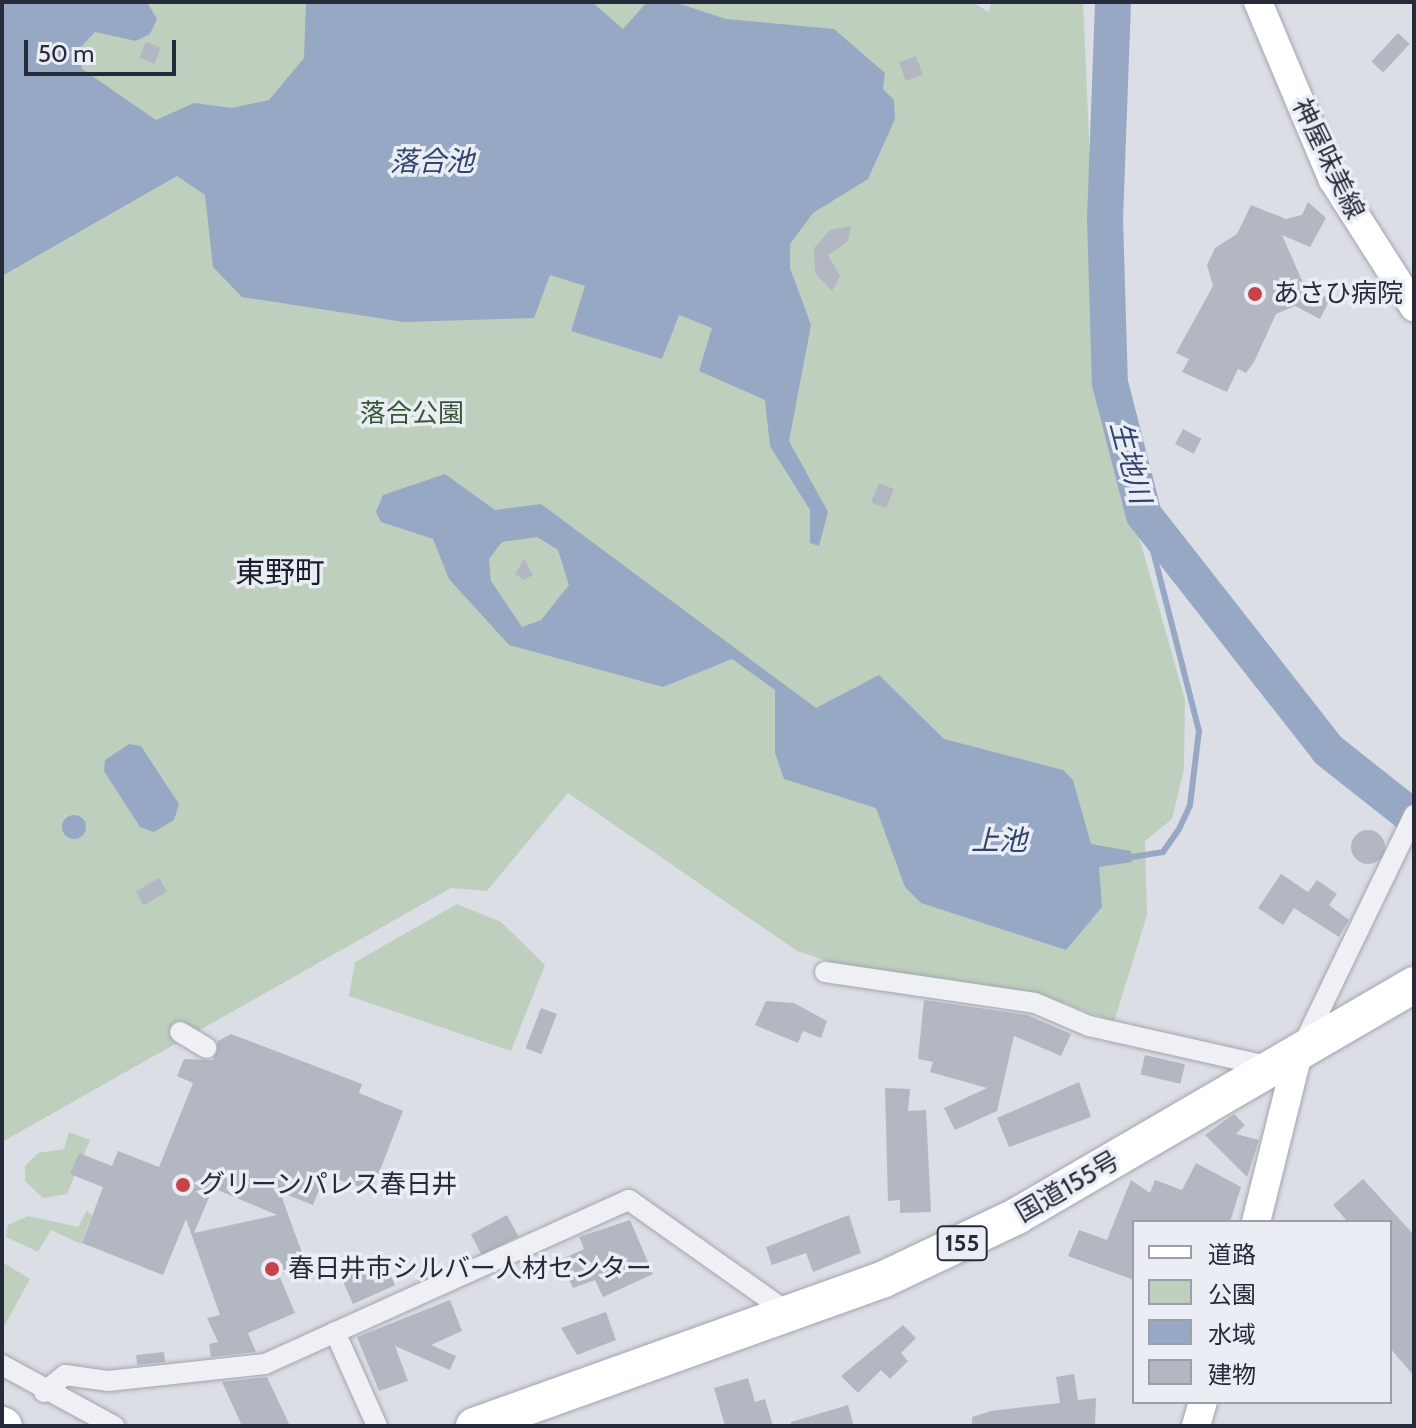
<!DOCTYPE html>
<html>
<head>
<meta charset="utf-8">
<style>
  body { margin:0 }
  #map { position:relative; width:1416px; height:1428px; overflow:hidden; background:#dcdee6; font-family:Cabin,"Noto Sans JP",sans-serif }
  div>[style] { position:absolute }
  .green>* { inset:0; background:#bfcfbd }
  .water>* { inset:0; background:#97a8c5 }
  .round { border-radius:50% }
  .stream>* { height:6px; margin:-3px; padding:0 3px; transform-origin:3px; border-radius:3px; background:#97a8c5 }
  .river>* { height:36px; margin:-18px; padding:0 18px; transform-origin:18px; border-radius:18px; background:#97a8c5 }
  .building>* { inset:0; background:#b3b7c2; transform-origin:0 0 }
  .roads { filter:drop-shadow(0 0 2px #a2a5af) drop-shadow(0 0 2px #a2a5af) }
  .street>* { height:20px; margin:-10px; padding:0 10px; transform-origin:10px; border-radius:10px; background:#eef0f4 }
  .secondary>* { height:28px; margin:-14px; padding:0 14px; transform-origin:14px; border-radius:14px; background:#fff }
  .highway>* { height:36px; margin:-18px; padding:0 18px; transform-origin:18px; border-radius:18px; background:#fff }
  .dots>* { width:22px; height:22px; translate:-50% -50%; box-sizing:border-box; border:4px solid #ebedf4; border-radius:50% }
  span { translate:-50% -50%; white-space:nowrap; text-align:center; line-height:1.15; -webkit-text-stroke:7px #ebedf4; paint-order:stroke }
  .shield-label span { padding:2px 6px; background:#ebedf4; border:2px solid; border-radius:6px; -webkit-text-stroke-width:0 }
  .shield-label { font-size:24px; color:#262b3b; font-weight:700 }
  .street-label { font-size:26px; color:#262b3b }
  .poi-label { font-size:26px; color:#262b3b }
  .left { translate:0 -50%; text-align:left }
  .park-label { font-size:26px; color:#365734 }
  .water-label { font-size:28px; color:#32456e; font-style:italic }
  .quarter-label { font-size:30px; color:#191d2c }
  .frame { position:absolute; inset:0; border:4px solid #262b3b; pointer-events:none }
  .legend { position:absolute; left:1132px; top:1220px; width:260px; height:184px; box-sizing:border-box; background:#ebedf4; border:2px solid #9c9faa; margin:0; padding:10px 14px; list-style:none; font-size:24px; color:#262b3b }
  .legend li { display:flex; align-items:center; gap:16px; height:40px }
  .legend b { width:40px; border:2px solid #9c9faa }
  .scale { position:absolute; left:24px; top:40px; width:152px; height:36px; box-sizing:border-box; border:4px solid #262b3b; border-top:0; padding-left:10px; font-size:24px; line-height:28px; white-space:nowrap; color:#262b3b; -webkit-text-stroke:6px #ebedf4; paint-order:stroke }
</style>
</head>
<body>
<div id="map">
  <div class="green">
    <div style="clip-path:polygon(2px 2px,972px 2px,989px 12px,991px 2px,1083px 2px,1101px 402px,1185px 700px,1184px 769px,1172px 819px,1145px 841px,1147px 915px,1114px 1022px,1035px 992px,838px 964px,797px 951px,568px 793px,487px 891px,451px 888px,2px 1142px)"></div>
    <div style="clip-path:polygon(457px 904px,501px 922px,545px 965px,511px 1051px,349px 996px,355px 962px)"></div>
    <div style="clip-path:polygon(69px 1132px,90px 1140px,67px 1194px,43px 1198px,25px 1181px,25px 1166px,38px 1153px,64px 1149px)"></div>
    <div style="clip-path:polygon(87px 1210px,92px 1215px,81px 1244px,51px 1230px,38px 1252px,6px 1237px,8px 1225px,28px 1216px,78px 1227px)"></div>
    <div style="clip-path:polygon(2px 1262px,30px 1279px,2px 1330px)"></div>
  </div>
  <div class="water">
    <div style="clip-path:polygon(2px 2px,147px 2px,157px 19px,150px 34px,136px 41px,95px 32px,78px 50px,82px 69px,156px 120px,194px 103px,232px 108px,269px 100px,304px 58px,306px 2px,592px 2px,623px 29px,647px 2px,674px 2px,726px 19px,834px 29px,885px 73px,883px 89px,894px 100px,895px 119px,868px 179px,813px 213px,790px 244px,790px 268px,811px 325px,789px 441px,828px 512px,819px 546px,810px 543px,810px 510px,770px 446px,765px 400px,699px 371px,712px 328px,679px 315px,662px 359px,571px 331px,585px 286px,550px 275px,534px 318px,404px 322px,242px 297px,213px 267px,205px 195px,177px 176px,2px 276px)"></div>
    <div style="clip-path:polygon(evenodd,445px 474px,495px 510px,541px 504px,816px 708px,879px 675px,944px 739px,1063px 770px,1073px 780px,1091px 844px,1131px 851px,1132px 862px,1099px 867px,1102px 907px,1066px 950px,921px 903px,905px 887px,876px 808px,784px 779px,775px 753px,775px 690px,732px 659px,663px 687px,509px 645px,449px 579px,433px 539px,381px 522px,376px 512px,383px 495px,445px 474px,537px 537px,558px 550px,569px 585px,541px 620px,522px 627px,491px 581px,489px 559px,502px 542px,537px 537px)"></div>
    <div style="clip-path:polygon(129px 744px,141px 746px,179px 804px,174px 820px,154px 832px,140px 827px,104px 771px,105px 760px)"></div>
    <div class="round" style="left:62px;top:815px;width:24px;height:24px"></div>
  </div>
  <div class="stream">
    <div style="left:1132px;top:857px;width:31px;rotate:-9deg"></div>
    <div style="left:1163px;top:852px;width:28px;rotate:-55deg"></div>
    <div style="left:1179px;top:829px;width:26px;rotate:-65deg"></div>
    <div style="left:1190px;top:805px;width:75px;rotate:-83.1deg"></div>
    <div style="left:1199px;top:731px;width:223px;rotate:-104.3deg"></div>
  </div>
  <div class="river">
    <div style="left:1113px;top:2px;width:216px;rotate:92.1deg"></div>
    <div style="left:1105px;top:218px;width:165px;rotate:88.3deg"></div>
    <div style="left:1110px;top:383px;width:136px;rotate:75.6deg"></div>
    <div style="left:1144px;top:515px;width:298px;rotate:51.9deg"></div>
    <div style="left:1328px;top:750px;width:110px;rotate:38.3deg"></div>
  </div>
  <div class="building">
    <div style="left:1398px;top:33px;width:16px;height:39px;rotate:43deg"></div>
    <div style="left:146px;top:42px;width:16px;height:17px;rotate:22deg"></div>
    <div style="left:916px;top:56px;width:20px;height:18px;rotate:70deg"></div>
    <div style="clip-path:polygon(1308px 202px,1326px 218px,1310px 247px,1282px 235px,1304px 285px,1330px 299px,1320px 319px,1295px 306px,1276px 314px,1254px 362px,1246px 373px,1238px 369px,1227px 392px,1182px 372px,1189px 359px,1176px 353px,1213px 286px,1207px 265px,1215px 248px,1237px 234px,1251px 205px,1286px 219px,1302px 215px)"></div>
    <div style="clip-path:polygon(851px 226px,848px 241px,828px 255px,840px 276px,832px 291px,815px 273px,814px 248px,830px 230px)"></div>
    <div style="left:1183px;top:429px;width:21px;height:17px;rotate:28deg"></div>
    <div style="left:879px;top:483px;width:16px;height:21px;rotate:22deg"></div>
    <div style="clip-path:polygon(524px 559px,533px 575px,524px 580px,515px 574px)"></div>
    <div class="round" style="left:1351px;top:830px;width:34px;height:34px"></div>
    <div style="clip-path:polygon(1281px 874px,1308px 892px,1317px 880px,1337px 894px,1329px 905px,1349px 920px,1339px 937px,1294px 908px,1283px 925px,1258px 908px)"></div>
    <div style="left:159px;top:878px;width:16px;height:27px;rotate:60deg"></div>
    <div style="clip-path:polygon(924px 1000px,1027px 1015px,1071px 1034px,1061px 1056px,1014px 1036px,997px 1111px,955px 1130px,944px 1108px,987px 1088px,930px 1072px,933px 1062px,918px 1059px)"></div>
    <div style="clip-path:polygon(766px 1001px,794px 1003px,827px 1021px,821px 1038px,803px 1031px,798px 1043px,755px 1025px)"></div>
    <div style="left:541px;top:1008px;width:17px;height:43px;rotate:21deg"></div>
    <div style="clip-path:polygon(evenodd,231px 1034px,362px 1084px,359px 1093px,403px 1111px,372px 1191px,325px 1175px,313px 1205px,280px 1192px,306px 1264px,279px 1275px,295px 1313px,248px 1333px,256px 1352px,211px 1357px,209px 1344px,218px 1342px,207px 1318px,220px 1315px,186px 1219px,163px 1275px,82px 1243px,103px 1187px,70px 1174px,79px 1153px,112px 1166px,118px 1151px,159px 1167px,193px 1083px,177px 1076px,184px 1059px,213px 1060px,218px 1041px,231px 1034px,213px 1188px,277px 1215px,194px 1233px,213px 1188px)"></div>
    <div style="left:1145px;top:1055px;width:41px;height:20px;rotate:13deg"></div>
    <div style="clip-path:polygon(1079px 1082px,1091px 1117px,1009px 1147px,997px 1118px)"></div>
    <div style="clip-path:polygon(885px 1088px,910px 1089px,908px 1111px,926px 1110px,931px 1212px,900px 1213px,900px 1200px,888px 1201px)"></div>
    <div style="clip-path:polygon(1234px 1114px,1245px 1125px,1236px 1134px,1259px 1140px,1247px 1177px,1205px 1135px)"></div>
    <div style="clip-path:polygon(1196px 1163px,1241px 1187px,1230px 1222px,1134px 1222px,1134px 1280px,1068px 1256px,1079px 1230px,1107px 1240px,1131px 1180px,1150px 1193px,1155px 1180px,1182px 1190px)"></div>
    <div style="clip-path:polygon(1363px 1179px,1414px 1235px,1414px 1376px,1390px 1348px,1390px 1222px,1348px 1222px,1333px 1205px)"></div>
    <div style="left:507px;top:1215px;width:24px;height:41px;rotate:62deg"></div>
    <div style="clip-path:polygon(849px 1215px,861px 1253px,813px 1272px,806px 1253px,772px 1265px,766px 1247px)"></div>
    <div style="clip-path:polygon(630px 1220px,653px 1274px,603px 1297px,595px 1280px,573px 1288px,560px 1260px,584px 1249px,579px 1237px)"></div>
    <div style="left:382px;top:1256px;width:32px;height:46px;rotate:66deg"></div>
    <div style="clip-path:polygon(450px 1300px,462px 1331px,431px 1345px,456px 1356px,450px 1370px,395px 1346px,408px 1381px,379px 1391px,357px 1337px)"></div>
    <div style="clip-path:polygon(606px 1312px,616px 1340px,577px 1355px,561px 1328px)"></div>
    <div style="clip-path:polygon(903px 1325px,916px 1338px,901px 1353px,908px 1361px,890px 1379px,881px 1370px,858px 1393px,841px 1376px)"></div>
    <div style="left:164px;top:1352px;width:10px;height:28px;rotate:84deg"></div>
    <div style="clip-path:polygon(1074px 1374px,1078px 1400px,1096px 1398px,1095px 1426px,972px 1426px,972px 1417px,991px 1411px,1060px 1403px,1056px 1377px)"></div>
    <div style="clip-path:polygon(267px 1377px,290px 1426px,242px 1426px,222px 1382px)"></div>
    <div style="clip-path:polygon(748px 1378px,755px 1402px,765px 1399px,773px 1426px,725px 1426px,714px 1388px)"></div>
    <div style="clip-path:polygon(848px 1405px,854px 1426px,791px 1426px,791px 1422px)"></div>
  </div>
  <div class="roads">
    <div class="street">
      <div style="left:825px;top:972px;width:212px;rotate:8.4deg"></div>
      <div style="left:1035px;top:1003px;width:59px;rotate:23.1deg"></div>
      <div style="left:1089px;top:1026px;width:187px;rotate:12.7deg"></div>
      <div style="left:180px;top:1032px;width:31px;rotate:31deg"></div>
      <div style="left:1302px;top:1047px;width:258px;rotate:-64.2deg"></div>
      <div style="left:335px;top:1332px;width:103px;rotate:65.9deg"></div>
      <div style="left:2px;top:1365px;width:128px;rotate:28.6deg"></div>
      <div style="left:44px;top:1392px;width:27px;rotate:-39deg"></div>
      <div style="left:65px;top:1375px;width:43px;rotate:7.9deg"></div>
      <div style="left:108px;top:1381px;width:158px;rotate:-6.2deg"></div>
      <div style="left:265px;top:1364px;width:399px;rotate:-24.3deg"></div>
      <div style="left:629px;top:1200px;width:197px;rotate:35.3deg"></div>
    </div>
    <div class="secondary">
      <div style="left:1258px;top:2px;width:193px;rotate:67.2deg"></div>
      <div style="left:1333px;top:180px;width:151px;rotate:57.5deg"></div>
      <div style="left:1256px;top:1222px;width:173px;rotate:-76deg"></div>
      <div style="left:1196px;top:1426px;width:25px;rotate:-74deg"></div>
    </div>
    <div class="highway">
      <div style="left:2px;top:1425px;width:2px;rotate:27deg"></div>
      <div style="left:474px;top:1426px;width:436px;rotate:-19.7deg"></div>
      <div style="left:884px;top:1279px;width:147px;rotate:-25.3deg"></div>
      <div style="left:1017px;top:1216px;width:459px;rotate:-30.2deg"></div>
    </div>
  </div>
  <div class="dots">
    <div style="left:1255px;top:294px;background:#c94245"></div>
    <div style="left:183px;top:1185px;background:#c94245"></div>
    <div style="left:272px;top:1269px;background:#c94245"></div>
  </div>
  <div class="shield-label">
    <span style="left:962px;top:1243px">155</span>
  </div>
  <div class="street-label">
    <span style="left:1328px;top:159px;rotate:64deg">神屋味美線</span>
    <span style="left:1068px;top:1187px;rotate:-30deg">国道155号</span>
  </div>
  <div class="poi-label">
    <span class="left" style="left:1273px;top:294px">あさひ病院</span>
    <span class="left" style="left:199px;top:1185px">グリーンパレス春日井</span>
    <span class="left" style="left:288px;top:1269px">春日井市シルバー人材センター</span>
  </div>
  <div class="park-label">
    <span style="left:412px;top:414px">落合公園</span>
  </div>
  <div class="water-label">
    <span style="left:432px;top:161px">落合池</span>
    <span style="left:1131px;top:462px;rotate:75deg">生地川</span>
    <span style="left:999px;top:840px">上池</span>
  </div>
  <div class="quarter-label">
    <span style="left:280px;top:573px">東野町</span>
  </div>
  <div class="frame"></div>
  <ul class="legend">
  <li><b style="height:10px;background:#fff"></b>道路</li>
  <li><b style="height:22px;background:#bfcfbd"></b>公園</li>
  <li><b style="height:22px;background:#97a8c5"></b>水域</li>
  <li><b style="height:22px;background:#b3b7c2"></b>建物</li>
  </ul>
  <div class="scale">50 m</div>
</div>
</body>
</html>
